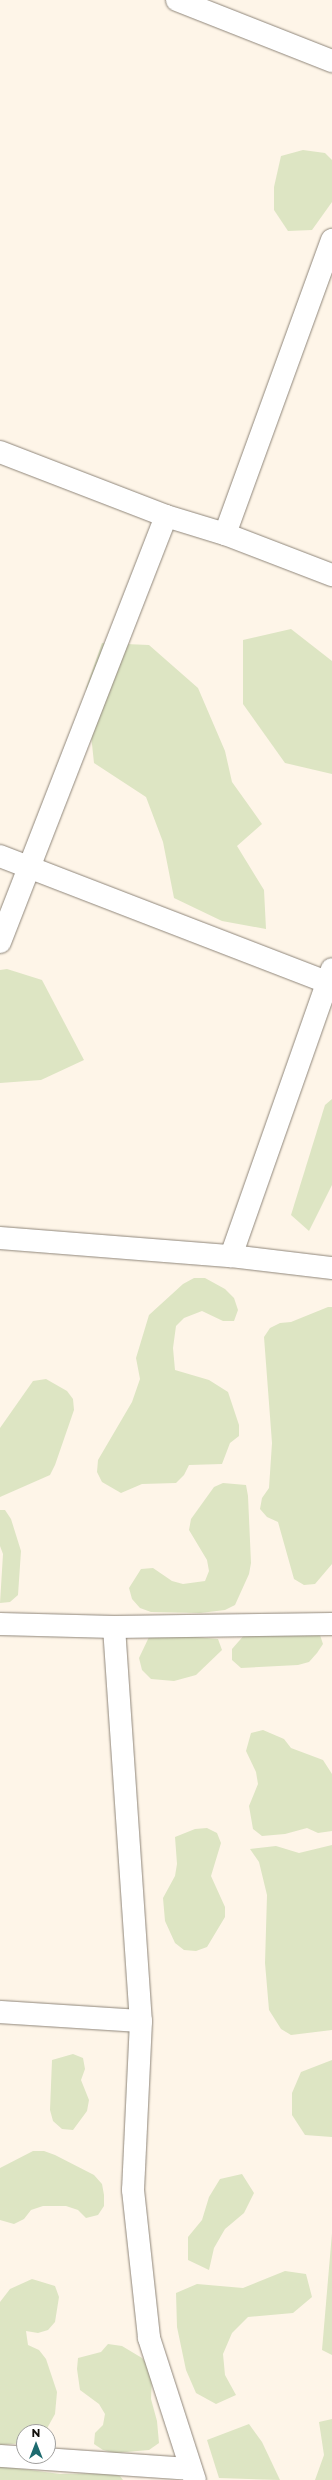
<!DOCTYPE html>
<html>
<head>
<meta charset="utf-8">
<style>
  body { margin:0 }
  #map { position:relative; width:332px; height:2480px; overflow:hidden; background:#fef5e8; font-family:Montserrat,sans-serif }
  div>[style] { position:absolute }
  .green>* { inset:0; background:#dde5c3 }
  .roads { filter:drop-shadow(0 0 1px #8f867a) drop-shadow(0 0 1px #8f867a) }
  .street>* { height:22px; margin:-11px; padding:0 11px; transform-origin:11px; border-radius:11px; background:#fff }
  span { translate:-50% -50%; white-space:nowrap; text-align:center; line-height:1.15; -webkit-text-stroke:3px #fff; paint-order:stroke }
  .north { position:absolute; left:16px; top:2424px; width:40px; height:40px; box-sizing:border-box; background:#fff; border:1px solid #a09f9d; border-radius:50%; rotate:0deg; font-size:11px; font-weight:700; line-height:16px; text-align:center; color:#120f0a }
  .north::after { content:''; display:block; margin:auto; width:14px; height:18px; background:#1d6a6f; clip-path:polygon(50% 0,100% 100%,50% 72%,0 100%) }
</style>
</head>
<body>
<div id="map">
  <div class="green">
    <div style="clip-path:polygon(303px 150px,325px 153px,332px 160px,332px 202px,312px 230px,288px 231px,274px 210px,274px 187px,281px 156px)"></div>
    <div style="clip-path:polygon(291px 629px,332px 661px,332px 774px,285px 763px,243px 704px,243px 640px)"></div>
    <div style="clip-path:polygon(102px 643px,149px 645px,198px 688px,225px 751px,232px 782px,262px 824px,237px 846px,264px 890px,266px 929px,222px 921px,174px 898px,163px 842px,146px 797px,94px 763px,86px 688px)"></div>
    <div style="clip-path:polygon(7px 969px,42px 980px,84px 1060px,41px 1080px,0 1083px,0 970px)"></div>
    <div style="clip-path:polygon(332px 1099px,332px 1185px,309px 1231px,291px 1215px,325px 1105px)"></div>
    <div style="clip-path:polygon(194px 1278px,205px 1278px,225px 1289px,234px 1298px,238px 1310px,234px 1321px,223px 1321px,202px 1311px,184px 1318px,176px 1326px,173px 1348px,175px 1370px,209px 1380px,228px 1392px,239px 1425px,239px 1436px,230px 1443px,222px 1464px,189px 1465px,184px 1475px,176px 1483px,142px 1484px,121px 1493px,102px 1482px,97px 1472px,98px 1460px,132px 1402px,140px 1379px,136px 1358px,149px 1315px,183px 1284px)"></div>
    <div style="clip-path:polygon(328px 1307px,332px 1307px,332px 1564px,315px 1584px,304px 1585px,294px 1579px,278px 1522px,267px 1517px,260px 1509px,262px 1498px,269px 1488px,272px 1443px,264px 1337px,270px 1328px,280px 1323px,291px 1322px)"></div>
    <div style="clip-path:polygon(46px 1379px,67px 1391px,73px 1399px,74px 1410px,55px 1465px,50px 1475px,0 1497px,0 1428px,33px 1381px)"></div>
    <div style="clip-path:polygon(223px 1483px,246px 1485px,248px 1496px,251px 1563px,249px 1574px,235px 1605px,225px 1610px,200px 1613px,151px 1612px,140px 1608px,132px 1599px,129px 1588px,141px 1569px,153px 1568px,172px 1581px,183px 1584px,205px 1581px,209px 1571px,207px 1560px,189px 1530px,191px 1519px,214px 1487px)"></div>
    <div style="clip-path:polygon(0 1510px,5px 1510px,11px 1519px,21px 1551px,18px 1595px,10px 1602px,0 1603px,3px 1554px,0 1546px)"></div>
    <div style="clip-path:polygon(319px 1632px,323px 1644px,317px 1653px,309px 1662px,298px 1665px,241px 1668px,232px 1660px,232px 1649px,246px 1633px)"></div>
    <div style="clip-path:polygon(185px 1636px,218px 1639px,222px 1650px,196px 1675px,174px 1681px,151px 1679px,142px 1670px,139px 1658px,149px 1637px)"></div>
    <div style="clip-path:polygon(263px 1730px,284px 1739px,291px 1748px,323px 1760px,332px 1774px,332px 1831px,318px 1833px,307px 1828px,285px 1834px,262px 1836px,253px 1829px,249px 1806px,258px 1784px,256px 1772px,246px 1751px,251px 1733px)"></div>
    <div style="clip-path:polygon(207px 1828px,217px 1833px,221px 1843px,211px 1876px,225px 1907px,225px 1917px,207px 1947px,196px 1951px,184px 1950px,175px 1943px,165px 1921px,163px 1898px,175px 1876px,177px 1864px,175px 1837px,195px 1829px)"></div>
    <div style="clip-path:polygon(332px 1845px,332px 2030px,291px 2035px,281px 2029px,269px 2010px,265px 1963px,267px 1895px,259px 1862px,250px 1849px,276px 1846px,299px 1853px)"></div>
    <div style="clip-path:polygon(73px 2054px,83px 2058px,85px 2069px,81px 2080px,89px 2100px,87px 2111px,73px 2130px,62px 2129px,53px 2121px,50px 2110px,52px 2060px)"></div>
    <div style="clip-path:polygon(332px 2060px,332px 2137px,305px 2135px,292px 2115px,292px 2093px,301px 2072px)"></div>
    <div style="clip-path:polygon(33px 2151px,44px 2151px,55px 2155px,94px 2175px,102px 2184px,104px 2195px,104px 2206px,98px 2215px,86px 2218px,78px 2210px,66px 2206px,43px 2206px,31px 2210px,24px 2219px,14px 2224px,0 2220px,0 2168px)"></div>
    <div style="clip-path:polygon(242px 2174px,254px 2193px,244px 2213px,225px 2229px,214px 2248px,209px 2270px,188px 2260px,188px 2237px,202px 2220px,209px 2197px,220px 2179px)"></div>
    <div style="clip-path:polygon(332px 2233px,332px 2355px,322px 2350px)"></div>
    <div style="clip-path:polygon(285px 2271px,306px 2274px,312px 2297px,293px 2313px,248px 2317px,232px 2333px,223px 2354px,225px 2375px,236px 2395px,216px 2404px,196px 2393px,186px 2370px,177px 2327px,176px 2293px,197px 2284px,243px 2288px)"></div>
    <div style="clip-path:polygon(32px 2279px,55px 2286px,59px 2297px,55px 2322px,48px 2330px,38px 2333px,26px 2331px,28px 2345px,39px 2350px,46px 2359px,57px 2392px,55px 2414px,45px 2432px,24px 2432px,24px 2443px,0 2445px,0 2302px,10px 2289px)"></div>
    <div style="clip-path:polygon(108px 2344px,122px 2346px,142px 2358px,149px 2366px,152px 2377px,151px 2399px,157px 2421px,159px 2443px,149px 2450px,115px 2453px,103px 2450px,94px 2444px,95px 2433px,103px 2425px,105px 2414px,99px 2404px,80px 2390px,77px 2369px,78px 2358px,101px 2352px)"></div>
    <div style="clip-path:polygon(332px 2419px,332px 2480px,315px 2480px,324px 2455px,319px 2422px)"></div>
    <div style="clip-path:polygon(249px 2424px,262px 2442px,280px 2480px,219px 2478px,207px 2440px)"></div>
    <div style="clip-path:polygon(0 2466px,60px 2474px,109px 2473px,120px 2476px,123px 2480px,0 2480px)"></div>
  </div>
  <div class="roads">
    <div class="street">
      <div style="left:177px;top:0;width:167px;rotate:21.5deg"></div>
      <div style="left:0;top:452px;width:178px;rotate:21.1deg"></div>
      <div style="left:166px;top:516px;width:62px;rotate:17deg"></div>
      <div style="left:225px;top:534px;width:115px;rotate:21deg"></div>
      <div style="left:225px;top:534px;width:313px;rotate:-70deg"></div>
      <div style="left:0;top:856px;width:350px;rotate:21.1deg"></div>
      <div style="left:0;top:942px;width:457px;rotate:-68.7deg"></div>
      <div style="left:0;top:1238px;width:232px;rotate:4.5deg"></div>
      <div style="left:231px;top:1256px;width:102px;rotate:6.8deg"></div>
      <div style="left:231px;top:1256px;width:304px;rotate:-70.6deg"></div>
      <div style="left:0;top:1624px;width:114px;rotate:1.5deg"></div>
      <div style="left:114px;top:1627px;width:218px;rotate:-0.8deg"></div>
      <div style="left:114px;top:1627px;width:395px;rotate:86.1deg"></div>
      <div style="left:141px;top:2021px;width:169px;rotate:92.7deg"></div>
      <div style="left:133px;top:2190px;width:149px;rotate:83.8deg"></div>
      <div style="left:149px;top:2338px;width:149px;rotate:72.1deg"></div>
      <div style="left:0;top:2012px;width:141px;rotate:3.7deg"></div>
      <div style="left:0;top:2456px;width:189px;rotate:3.9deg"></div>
    </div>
  </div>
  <div class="north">N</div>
</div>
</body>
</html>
